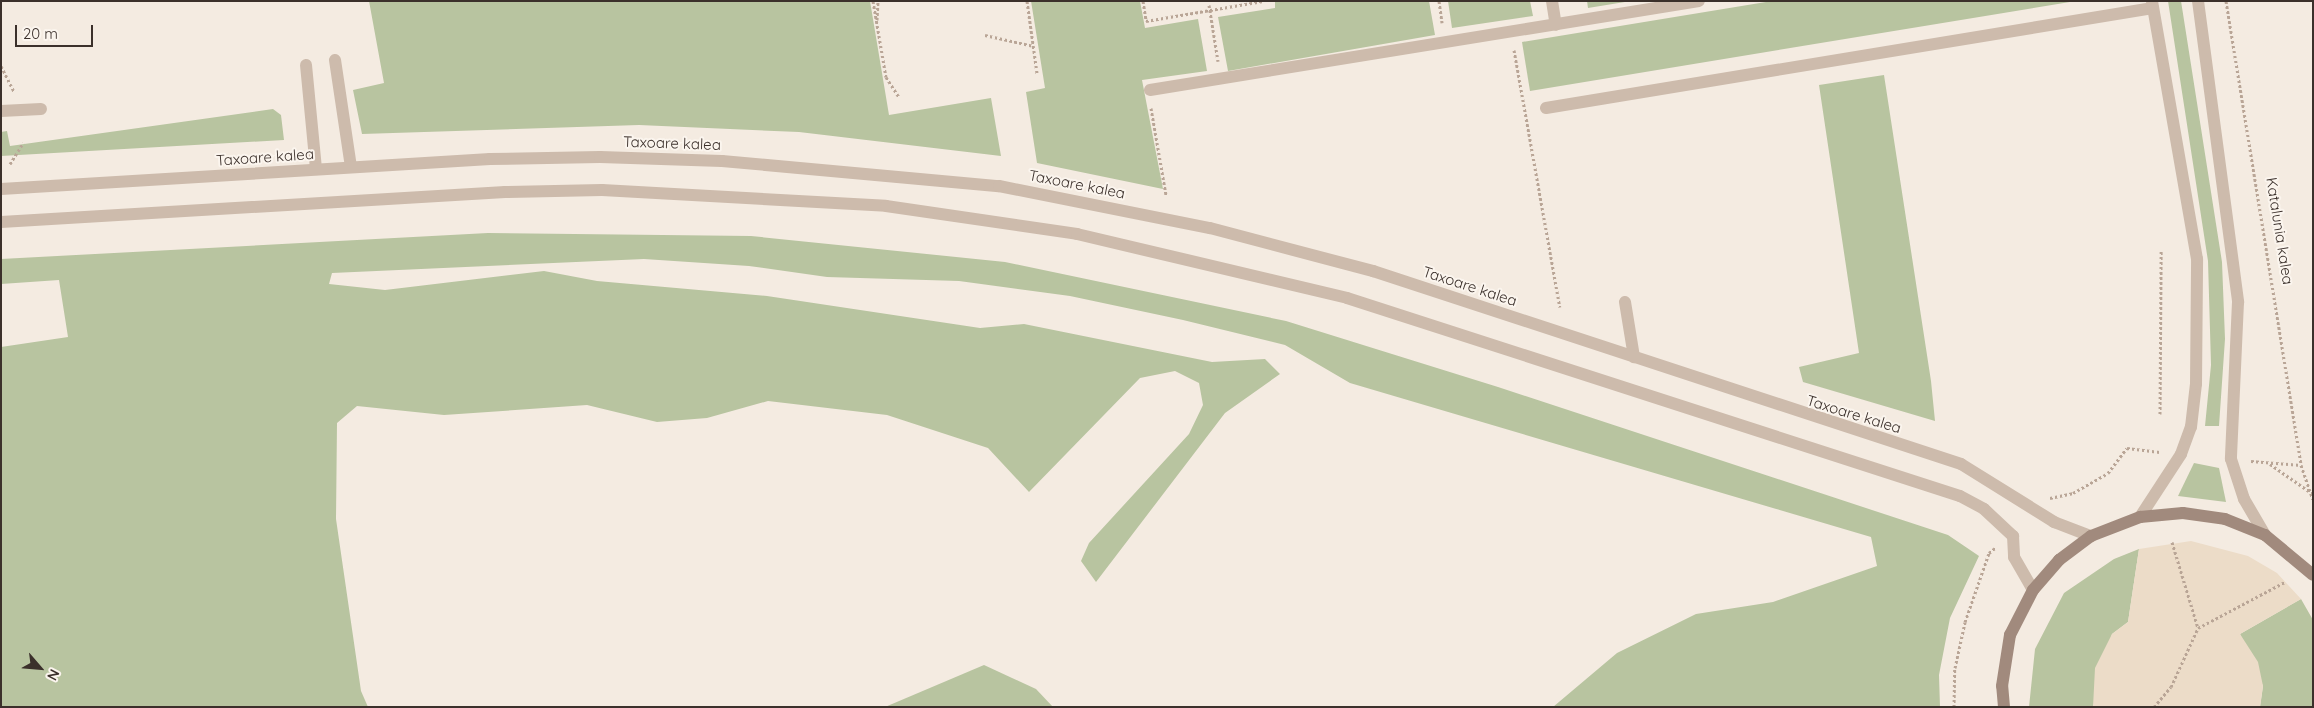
<!DOCTYPE html>
<html>
<head>
<meta charset="utf-8">
<style>
  body { margin:0 }
  #map { position:relative; width:2314px; height:708px; overflow:hidden; background:#f4ebe1; font-family:Quicksand,sans-serif }
  div>[style] { position:absolute }
  .green>* { inset:0; background:#b8c4a0 }
  .plaza>* { inset:0; background:#ecdcc8 }
  .path>* { height:3px; margin-top:-1.5px; transform-origin:0; background:repeating-linear-gradient(90deg,#b9a596 0 2.5px,transparent 0 5px) }
  .service>* { height:12px; margin:-6px; padding:0 6px; transform-origin:6px; border-radius:6px; background:#cdbbac }
  .pedestrian>* { height:12px; margin:-6px; padding:0 6px; transform-origin:6px; border-radius:6px; background:#cdbbac }
  .tertiary>* { height:12px; margin:-6px; padding:0 6px; transform-origin:6px; border-radius:6px; background:#cdbbac }
  .secondary>* { height:12px; margin:-6px; padding:0 6px; transform-origin:6px; border-radius:6px; background:#a18a7d }
  span { translate:-50% -50%; white-space:nowrap; text-align:center; line-height:1.15; -webkit-text-stroke:4px #fbf5ee; paint-order:stroke }
  .street-label { font-size:15px; color:#3b302b }
  .frame { position:absolute; inset:0; border:2px solid #3b302b; pointer-events:none }
  .north { position:absolute; left:15px; top:643px; width:50px; height:50px; -webkit-text-stroke:4px #fbf5ee; paint-order:stroke; rotate:117deg; font-size:14px; font-weight:700; line-height:20px; text-align:center; color:#3b302b }
  .north::after { content:''; display:block; margin:auto; width:18px; height:22px; background:#3b302b; clip-path:polygon(50% 0,100% 100%,50% 72%,0 100%) }
  .scale { position:absolute; left:15px; top:25px; width:78px; height:22px; box-sizing:border-box; border:2px solid #3b302b; border-top:0; padding-left:6px; font-size:15px; line-height:18px; white-space:nowrap; color:#3b302b; -webkit-text-stroke:4px #fbf5ee; paint-order:stroke }
</style>
</head>
<body>
<div id="map">
  <div class="green">
    <div style="clip-path:polygon(369px 1px,870px 1px,889px 115px,991px 98px,1001px 156px,799px 132px,639px 125px,362px 134px,353px 90px,384px 83px)"></div>
    <div style="clip-path:polygon(1031px 1px,1140px 1px,1145px 28px,1198px 19px,1207px 71px,1142px 80px,1163px 189px,1037px 163px,1026px 92px,1045px 88px)"></div>
    <div style="clip-path:polygon(1275px 1px,1429px 1px,1435px 35px,1228px 71px,1218px 17px,1275px 8px)"></div>
    <div style="clip-path:polygon(1448px 1px,1530px 1px,1533px 16px,1452px 28px)"></div>
    <div style="clip-path:polygon(1587px 1px,1631px 1px,1588px 8px)"></div>
    <div style="clip-path:polygon(1772px 1px,2076px 1px,1530px 91px,1522px 42px)"></div>
    <div style="clip-path:polygon(2168px 1px,2181px 1px,2222px 262px,2225px 339px,2219px 426px,2205px 426px,2211px 365px,2208px 261px)"></div>
    <div style="clip-path:polygon(1884px 75px,1931px 381px,1935px 421px,1803px 382px,1799px 367px,1859px 353px,1819px 85px)"></div>
    <div style="clip-path:polygon(273px 109px,281px 115px,284px 140px,1px 156px,1px 132px,7px 131px,10px 146px)"></div>
    <div style="clip-path:polygon(488px 233px,751px 236px,1005px 262px,1286px 321px,1498px 387px,1948px 535px,1979px 556px,1950px 618px,1939px 675px,1940px 707px,1553px 707px,1617px 653px,1696px 614px,1773px 602px,1877px 566px,1871px 537px,1350px 383px,1285px 345px,1183px 320px,1070px 296px,959px 281px,827px 277px,749px 266px,644px 259px,332px 273px,329px 284px,385px 290px,544px 271px,597px 281px,767px 296px,980px 328px,1024px 324px,1212px 362px,1265px 359px,1280px 374px,1225px 413px,1096px 582px,1081px 561px,1089px 543px,1189px 434px,1203px 405px,1199px 383px,1175px 371px,1140px 378px,1029px 492px,988px 448px,887px 415px,768px 401px,707px 418px,657px 422px,587px 405px,444px 415px,357px 406px,337px 423px,336px 519px,361px 691px,368px 707px,1px 707px,1px 347px,68px 337px,59px 280px,1px 284px,1px 259px)"></div>
    <div style="clip-path:polygon(2194px 463px,2219px 468px,2226px 502px,2178px 496px)"></div>
    <div style="clip-path:polygon(2139px 549px,2128px 622px,2112px 634px,2093px 707px,2029px 707px,2035px 649px,2064px 593px,2114px 559px)"></div>
    <div style="clip-path:polygon(2301px 599px,2313px 620px,2313px 707px,2260px 707px,2263px 686px,2240px 634px)"></div>
    <div style="clip-path:polygon(984px 665px,1036px 689px,1053px 707px,885px 707px)"></div>
  </div>
  <div class="plaza">
    <div style="clip-path:polygon(2191px 541px,2248px 556px,2277px 573px,2301px 599px,2240px 634px,2258px 662px,2263px 686px,2260px 707px,2093px 707px,2095px 668px,2112px 634px,2128px 622px,2139px 549px)"></div>
  </div>
  <div class="path">
    <div style="left:873px;top:1px;width:77px;rotate:80.3deg"></div>
    <div style="left:886px;top:77px;width:24px;rotate:57deg"></div>
    <div style="left:1027px;top:1px;width:73px;rotate:82.1deg"></div>
    <div style="left:1143px;top:1px;width:20px;rotate:81deg"></div>
    <div style="left:1146px;top:21px;width:119px;rotate:-9.7deg"></div>
    <div style="left:1439px;top:1px;width:22px;rotate:82deg"></div>
    <div style="left:2226px;top:1px;width:470px;rotate:80.8deg"></div>
    <div style="left:2301px;top:465px;width:36px;rotate:71deg"></div>
    <div style="left:1209px;top:5px;width:57px;rotate:80.9deg"></div>
    <div style="left:877px;top:20px;width:19px;rotate:-87deg"></div>
    <div style="left:985px;top:35px;width:50px;rotate:12.7deg"></div>
    <div style="left:1514px;top:50px;width:261px;rotate:79.9deg"></div>
    <div style="left:1px;top:66px;width:29px;rotate:63deg"></div>
    <div style="left:1151px;top:108px;width:88px;rotate:80.2deg"></div>
    <div style="left:10px;top:164px;width:25px;rotate:-58deg"></div>
    <div style="left:2160px;top:414px;width:163px;rotate:-89.6deg"></div>
    <div style="left:2251px;top:461px;width:50px;rotate:4.6deg"></div>
    <div style="left:2270px;top:464px;width:52px;rotate:34.9deg"></div>
    <div style="left:2050px;top:498px;width:24px;rotate:-12deg"></div>
    <div style="left:2073px;top:493px;width:40px;rotate:-29.7deg"></div>
    <div style="left:2108px;top:473px;width:31px;rotate:-53deg"></div>
    <div style="left:2127px;top:448px;width:33px;rotate:7deg"></div>
    <div style="left:2172px;top:542px;width:90px;rotate:73.2deg"></div>
    <div style="left:1954px;top:707px;width:39px;rotate:-89deg"></div>
    <div style="left:1955px;top:668px;width:47px;rotate:-77.7deg"></div>
    <div style="left:1965px;top:622px;width:73px;rotate:-70.8deg"></div>
    <div style="left:1989px;top:553px;width:8px;rotate:-40deg"></div>
    <div style="left:2154px;top:707px;width:26px;rotate:-50deg"></div>
    <div style="left:2171px;top:687px;width:65px;rotate:-65.4deg"></div>
    <div style="left:2198px;top:628px;width:98px;rotate:-27.9deg"></div>
  </div>
  <div class="service">
    <div style="left:335px;top:60px;width:108px;rotate:81.5deg"></div>
    <div style="left:306px;top:65px;width:104px;rotate:84.5deg"></div>
    <div style="left:1150px;top:90px;width:556px;rotate:-9.21deg"></div>
    <div style="left:1546px;top:108px;width:615px;rotate:-9.36deg"></div>
    <div style="left:1px;top:111px;width:40px;rotate:-2.9deg"></div>
    <div style="left:1625px;top:302px;width:56px;rotate:80.7deg"></div>
  </div>
  <div class="pedestrian">
    <div style="left:1552px;top:1px;width:24px;rotate:81deg"></div>
  </div>
  <div class="tertiary">
    <div style="left:2198px;top:1px;width:304px;rotate:82.4deg"></div>
    <div style="left:2238px;top:302px;width:157px;rotate:92.6deg"></div>
    <div style="left:2231px;top:459px;width:42px;rotate:72deg"></div>
    <div style="left:2244px;top:499px;width:42px;rotate:59.7deg"></div>
    <div style="left:1px;top:189px;width:490px;rotate:-3.5deg"></div>
    <div style="left:490px;top:159px;width:110px;rotate:-1deg"></div>
    <div style="left:600px;top:157px;width:122px;rotate:1.9deg"></div>
    <div style="left:722px;top:161px;width:278px;rotate:5.2deg"></div>
    <div style="left:999px;top:186px;width:215px;rotate:11.3deg"></div>
    <div style="left:1210px;top:228px;width:169px;rotate:14.8deg"></div>
    <div style="left:1373px;top:271px;width:619px;rotate:18.17deg"></div>
    <div style="left:1961px;top:464px;width:110px;rotate:31.9deg"></div>
    <div style="left:2054px;top:522px;width:40px;rotate:21deg"></div>
    <div style="left:1px;top:222px;width:505px;rotate:-3.41deg"></div>
    <div style="left:505px;top:192px;width:97px;rotate:-1.2deg"></div>
    <div style="left:602px;top:190px;width:284px;rotate:3.2deg"></div>
    <div style="left:886px;top:206px;width:193px;rotate:8.3deg"></div>
    <div style="left:1077px;top:234px;width:277px;rotate:13.3deg"></div>
    <div style="left:1347px;top:298px;width:644px;rotate:17.9deg"></div>
    <div style="left:1960px;top:496px;width:27px;rotate:28deg"></div>
    <div style="left:1984px;top:509px;width:40px;rotate:43deg"></div>
    <div style="left:2013px;top:536px;width:21px;rotate:87deg"></div>
    <div style="left:2014px;top:557px;width:38px;rotate:60deg"></div>
    <div style="left:2140px;top:517px;width:75px;rotate:-56.9deg"></div>
    <div style="left:2181px;top:454px;width:29px;rotate:-70deg"></div>
    <div style="left:2191px;top:427px;width:43px;rotate:-83.4deg"></div>
    <div style="left:2196px;top:384px;width:125px;rotate:-89.5deg"></div>
    <div style="left:2197px;top:259px;width:262px;rotate:-99.9deg"></div>
  </div>
  <div class="secondary">
    <div style="left:2004px;top:707px;width:21px;rotate:-95deg"></div>
    <div style="left:2002px;top:686px;width:52px;rotate:-81.1deg"></div>
    <div style="left:2010px;top:635px;width:51px;rotate:-62.9deg"></div>
    <div style="left:2033px;top:590px;width:40px;rotate:-49deg"></div>
    <div style="left:2059px;top:560px;width:40px;rotate:-37deg"></div>
    <div style="left:2091px;top:536px;width:53px;rotate:-21.2deg"></div>
    <div style="left:2140px;top:517px;width:43px;rotate:-5.3deg"></div>
    <div style="left:2183px;top:513px;width:42px;rotate:8.1deg"></div>
    <div style="left:2225px;top:519px;width:43px;rotate:21.8deg"></div>
    <div style="left:2265px;top:535px;width:62px;rotate:39.8deg"></div>
  </div>
  <div class="street-label">
    <span style="left:672px;top:143px;rotate:2deg">Taxoare kalea</span>
    <span style="left:265px;top:157px;rotate:-4deg">Taxoare kalea</span>
    <span style="left:1077px;top:184px;rotate:11deg">Taxoare kalea</span>
    <span style="left:2280px;top:231px;rotate:81deg">Katalunia kalea</span>
    <span style="left:1470px;top:286px;rotate:18deg">Taxoare kalea</span>
    <span style="left:1854px;top:414px;rotate:17deg">Taxoare kalea</span>
  </div>
  <div class="frame"></div>
  <div class="north">N</div>
  <div class="scale">20 m</div>
</div>
</body>
</html>
